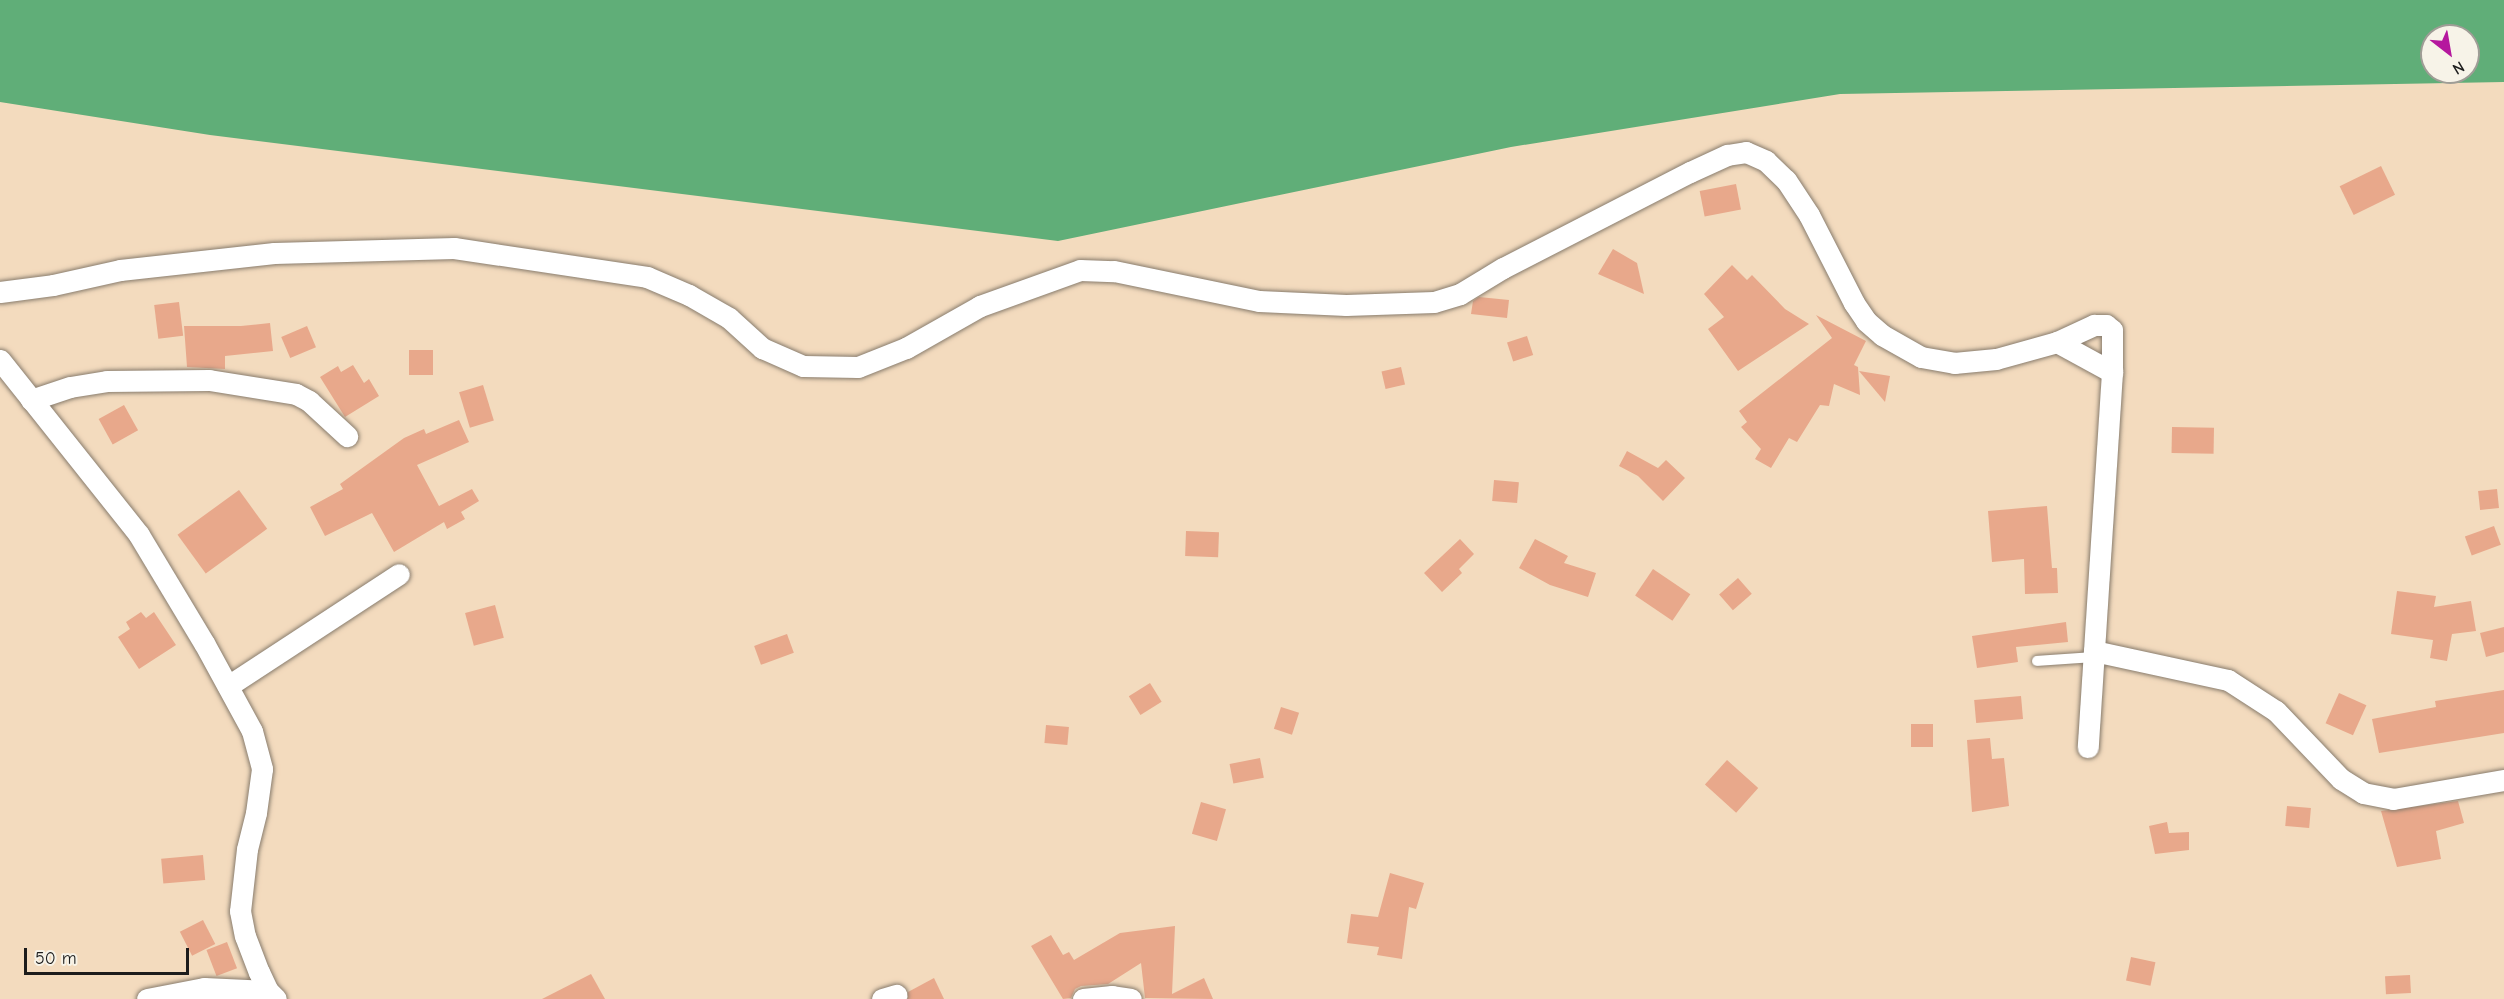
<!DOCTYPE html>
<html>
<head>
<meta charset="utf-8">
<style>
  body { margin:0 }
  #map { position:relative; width:2504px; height:999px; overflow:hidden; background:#f3dbbe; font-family:"Comic Neue",sans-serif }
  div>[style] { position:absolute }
  .forest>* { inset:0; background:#60ae78 }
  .building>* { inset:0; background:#e8a88b; transform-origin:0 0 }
  .roads { filter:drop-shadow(0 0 2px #887c6d) drop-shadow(0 0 2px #887c6d) }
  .lane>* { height:10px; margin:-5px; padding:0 5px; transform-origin:5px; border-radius:5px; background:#fff }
  .street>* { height:21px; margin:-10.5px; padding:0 10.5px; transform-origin:10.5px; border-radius:10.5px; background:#fff }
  span { translate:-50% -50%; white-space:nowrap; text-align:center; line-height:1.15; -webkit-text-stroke:6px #f7f3e8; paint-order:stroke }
  .north { position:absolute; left:2420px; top:24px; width:60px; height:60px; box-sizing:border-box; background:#f7f3e8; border:2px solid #9f9d96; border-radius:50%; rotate:149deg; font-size:16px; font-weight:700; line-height:24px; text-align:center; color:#1c1c1c }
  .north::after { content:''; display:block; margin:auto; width:21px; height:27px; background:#b5179e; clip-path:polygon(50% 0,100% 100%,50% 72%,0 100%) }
  .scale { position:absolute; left:24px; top:948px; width:165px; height:27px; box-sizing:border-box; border:3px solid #1c1c1c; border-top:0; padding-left:8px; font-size:18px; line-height:21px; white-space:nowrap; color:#1c1c1c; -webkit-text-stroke:4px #f7f3e8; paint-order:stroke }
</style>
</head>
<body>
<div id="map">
  <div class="forest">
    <div style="clip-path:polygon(evenodd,0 0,2504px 0,2504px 82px,1840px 94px,1511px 147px,1058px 241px,210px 135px,0 102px,0 0,2432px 36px,2468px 36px,2468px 72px,2432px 72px,2432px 36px)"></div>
  </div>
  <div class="building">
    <div style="left:2381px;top:166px;width:32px;height:46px;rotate:64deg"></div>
    <div style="left:1736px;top:184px;width:26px;height:37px;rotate:79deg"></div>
    <div style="clip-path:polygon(1613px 249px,1637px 263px,1644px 294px,1598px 274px)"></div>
    <div style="clip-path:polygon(1732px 265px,1747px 280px,1752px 275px,1785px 309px,1809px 324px,1738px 371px,1708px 329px,1724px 317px,1704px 294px)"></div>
    <div style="clip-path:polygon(1479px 297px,1509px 300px,1507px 318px,1471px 314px,1473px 301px)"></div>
    <div style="left:179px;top:302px;width:34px;height:25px;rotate:83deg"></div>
    <div style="clip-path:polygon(1816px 315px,1866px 341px,1854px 365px,1858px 367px,1860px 395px,1834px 384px,1829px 406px,1820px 405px,1797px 442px,1789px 438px,1771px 468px,1755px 459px,1761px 449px,1741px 427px,1747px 422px,1739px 411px,1832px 338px)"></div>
    <div style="clip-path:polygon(270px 323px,273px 351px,225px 356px,225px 369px,187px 367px,184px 326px,241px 326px)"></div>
    <div style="left:307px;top:326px;width:23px;height:28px;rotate:67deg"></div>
    <div style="left:1527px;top:336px;width:20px;height:21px;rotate:72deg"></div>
    <div style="left:409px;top:350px;width:24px;height:25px"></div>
    <div style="clip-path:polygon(353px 365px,364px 383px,369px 379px,379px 396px,345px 417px,320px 377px,338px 366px,341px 372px)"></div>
    <div style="left:1401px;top:367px;width:18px;height:20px;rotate:77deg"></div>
    <div style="clip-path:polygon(1859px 371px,1890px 376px,1885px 402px)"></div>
    <div style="left:483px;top:385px;width:37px;height:25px;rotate:73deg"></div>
    <div style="left:124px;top:405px;width:29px;height:29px;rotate:61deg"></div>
    <div style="clip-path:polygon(459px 420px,469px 442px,417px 465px,439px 506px,472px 489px,479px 501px,461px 512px,465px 519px,447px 529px,444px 522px,394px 552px,372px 513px,325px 536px,310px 507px,343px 489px,340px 484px,404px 438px,424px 429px,426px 434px)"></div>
    <div style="left:2172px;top:427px;width:42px;height:26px;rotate:1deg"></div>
    <div style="clip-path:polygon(1627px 451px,1658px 468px,1666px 460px,1685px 478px,1663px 501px,1638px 476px,1619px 466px)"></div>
    <div style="left:1494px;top:480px;width:25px;height:21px;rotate:5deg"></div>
    <div style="left:2497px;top:489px;width:19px;height:19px;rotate:84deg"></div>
    <div style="left:239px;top:490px;width:48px;height:76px;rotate:54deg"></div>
    <div style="clip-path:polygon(2047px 506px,2052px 568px,2057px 568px,2058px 593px,2025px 594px,2024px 559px,1992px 562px,1988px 511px)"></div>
    <div style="left:2494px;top:526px;width:20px;height:31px;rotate:70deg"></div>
    <div style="left:1186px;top:531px;width:33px;height:25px;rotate:2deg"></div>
    <div style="clip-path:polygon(1460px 539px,1474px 554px,1459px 569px,1462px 573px,1442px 592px,1424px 573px)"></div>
    <div style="clip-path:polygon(1535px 539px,1568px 556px,1564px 563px,1596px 573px,1588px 597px,1550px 585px,1519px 568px)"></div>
    <div style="left:1653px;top:569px;width:45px;height:32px;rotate:34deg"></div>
    <div style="left:1738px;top:578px;width:21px;height:25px;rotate:49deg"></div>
    <div style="clip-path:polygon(2397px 591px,2436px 596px,2434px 607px,2471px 601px,2476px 631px,2452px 634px,2447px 661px,2430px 658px,2433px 640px,2391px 634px)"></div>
    <div style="left:495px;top:605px;width:34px;height:31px;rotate:75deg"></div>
    <div style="clip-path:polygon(141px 612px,146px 618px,154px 612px,176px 645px,139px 669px,118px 637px,130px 629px,126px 622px)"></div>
    <div style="clip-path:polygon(2066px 622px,2068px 642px,2016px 647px,2018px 662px,1977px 668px,1972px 636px)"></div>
    <div style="clip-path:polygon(2504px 627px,2504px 652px,2486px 657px,2480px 633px)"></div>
    <div style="left:787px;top:634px;width:20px;height:35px;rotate:70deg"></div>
    <div style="left:1150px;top:683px;width:22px;height:25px;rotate:58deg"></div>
    <div style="clip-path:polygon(2504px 690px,2504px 733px,2379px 753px,2372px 719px,2436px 707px,2435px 701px)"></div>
    <div style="left:2339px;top:693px;width:30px;height:33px;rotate:24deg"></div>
    <div style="left:2021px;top:696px;width:23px;height:47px;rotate:85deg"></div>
    <div style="left:1281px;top:707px;width:19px;height:23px;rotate:18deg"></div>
    <div style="left:1933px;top:724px;width:23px;height:22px;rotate:90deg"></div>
    <div style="left:1046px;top:725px;width:23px;height:18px;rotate:5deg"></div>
    <div style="clip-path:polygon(1990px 738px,1992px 759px,2004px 758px,2009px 806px,1972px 812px,1967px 740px)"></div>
    <div style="left:1260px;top:758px;width:20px;height:31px;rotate:79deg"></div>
    <div style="left:1727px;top:760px;width:42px;height:33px;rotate:42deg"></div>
    <div style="clip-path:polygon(2458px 801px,2464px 823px,2436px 831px,2441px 859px,2397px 867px,2381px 811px)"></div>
    <div style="left:1201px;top:802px;width:26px;height:33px;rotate:16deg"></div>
    <div style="left:2287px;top:806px;width:24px;height:20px;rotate:5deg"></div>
    <div style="clip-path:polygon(2167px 822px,2169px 833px,2189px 832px,2189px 850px,2155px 854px,2149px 826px)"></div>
    <div style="left:203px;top:855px;width:25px;height:42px;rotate:85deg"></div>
    <div style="clip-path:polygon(1390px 873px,1424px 883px,1416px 909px,1409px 907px,1402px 959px,1377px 955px,1379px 947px,1347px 943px,1351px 914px,1378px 917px)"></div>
    <div style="left:203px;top:920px;width:27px;height:26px;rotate:63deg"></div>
    <div style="clip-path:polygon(1175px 926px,1172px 994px,1204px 978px,1213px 999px,1145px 998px,1141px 963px,1108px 984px,1081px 986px,1075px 989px,1071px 998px,1063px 999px,1031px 946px,1051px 935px,1063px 955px,1069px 952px,1074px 960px,1120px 933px)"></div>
    <div style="left:227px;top:942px;width:28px;height:22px;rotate:69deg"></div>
    <div style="left:2131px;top:957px;width:25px;height:24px;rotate:12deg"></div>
    <div style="clip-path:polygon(591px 974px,605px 999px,542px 999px)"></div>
    <div style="left:2410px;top:975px;width:18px;height:25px;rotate:87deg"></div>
    <div style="clip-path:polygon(934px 978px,944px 999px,908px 999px,908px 992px)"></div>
  </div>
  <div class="roads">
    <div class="lane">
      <div style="left:2037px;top:661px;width:56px;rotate:-4.1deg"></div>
    </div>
    <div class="street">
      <div style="left:0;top:292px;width:53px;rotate:-7.5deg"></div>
      <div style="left:53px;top:285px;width:69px;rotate:-12.6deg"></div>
      <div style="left:120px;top:270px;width:155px;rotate:-6.3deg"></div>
      <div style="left:274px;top:253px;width:180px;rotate:-1.6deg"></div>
      <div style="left:454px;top:248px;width:195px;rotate:8.5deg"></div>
      <div style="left:647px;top:277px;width:46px;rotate:23.2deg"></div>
      <div style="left:689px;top:295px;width:46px;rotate:29.9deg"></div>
      <div style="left:729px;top:318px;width:45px;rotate:42.3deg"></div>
      <div style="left:762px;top:348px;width:45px;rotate:23.7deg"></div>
      <div style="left:803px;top:366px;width:55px;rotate:1deg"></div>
      <div style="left:858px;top:367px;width:52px;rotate:-21.6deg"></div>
      <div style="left:906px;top:348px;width:85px;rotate:-29.6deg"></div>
      <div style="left:980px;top:306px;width:106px;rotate:-19.8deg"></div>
      <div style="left:1080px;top:270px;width:34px;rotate:2deg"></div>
      <div style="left:1114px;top:271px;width:148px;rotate:11.7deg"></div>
      <div style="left:1259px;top:301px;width:87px;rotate:2.6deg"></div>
      <div style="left:1346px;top:305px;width:88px;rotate:-2deg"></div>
      <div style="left:1434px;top:302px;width:27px;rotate:-17deg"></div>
      <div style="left:1460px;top:294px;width:50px;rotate:-31.2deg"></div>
      <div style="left:1503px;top:268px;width:210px;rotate:-27.2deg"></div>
      <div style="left:1690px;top:172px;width:41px;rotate:-24.7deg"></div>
      <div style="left:1727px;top:155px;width:19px;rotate:-9deg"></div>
      <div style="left:1746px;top:152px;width:22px;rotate:24deg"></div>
      <div style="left:1766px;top:161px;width:28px;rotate:44deg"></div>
      <div style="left:1786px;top:180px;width:42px;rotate:56.7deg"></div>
      <div style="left:1809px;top:215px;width:99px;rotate:62.9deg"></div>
      <div style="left:1854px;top:303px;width:22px;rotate:56deg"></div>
      <div style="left:1866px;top:321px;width:21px;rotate:41deg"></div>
      <div style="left:1882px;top:335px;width:45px;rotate:29.4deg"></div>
      <div style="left:1921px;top:357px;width:34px;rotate:10deg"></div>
      <div style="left:1954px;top:363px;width:42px;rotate:-5.4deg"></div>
      <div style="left:1996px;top:359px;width:63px;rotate:-15.6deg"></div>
      <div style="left:2057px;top:342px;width:41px;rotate:-24.7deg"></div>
      <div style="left:2094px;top:325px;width:12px"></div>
      <div style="left:2106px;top:325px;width:8px;rotate:40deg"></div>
      <div style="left:2112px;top:330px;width:42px;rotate:90deg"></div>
      <div style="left:2112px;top:372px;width:376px;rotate:93.7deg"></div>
      <div style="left:2057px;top:342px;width:63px;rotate:28.6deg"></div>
      <div style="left:0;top:360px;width:223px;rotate:51.5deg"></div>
      <div style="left:139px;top:535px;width:126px;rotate:59deg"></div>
      <div style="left:204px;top:643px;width:100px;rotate:61.4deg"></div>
      <div style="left:252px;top:731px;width:39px;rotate:75deg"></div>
      <div style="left:262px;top:769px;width:44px;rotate:97.8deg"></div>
      <div style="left:256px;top:813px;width:37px;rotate:104deg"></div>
      <div style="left:247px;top:849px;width:62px;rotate:96.4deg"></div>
      <div style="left:240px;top:911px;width:25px;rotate:79deg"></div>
      <div style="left:245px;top:936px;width:39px;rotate:69deg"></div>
      <div style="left:259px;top:972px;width:21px;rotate:65deg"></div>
      <div style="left:268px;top:991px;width:11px;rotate:45deg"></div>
      <div style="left:31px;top:400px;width:41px;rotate:-18.4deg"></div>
      <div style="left:70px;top:387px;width:37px;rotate:-9deg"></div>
      <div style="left:107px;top:381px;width:102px;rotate:-0.6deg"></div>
      <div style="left:209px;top:380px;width:88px;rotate:9.1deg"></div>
      <div style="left:296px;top:394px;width:15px;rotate:28deg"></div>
      <div style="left:309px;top:401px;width:52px;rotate:42.6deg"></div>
      <div style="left:2094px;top:651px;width:137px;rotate:12.2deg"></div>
      <div style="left:2228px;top:680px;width:57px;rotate:32.9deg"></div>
      <div style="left:2276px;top:711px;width:94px;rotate:46.3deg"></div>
      <div style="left:2341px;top:779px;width:26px;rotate:32deg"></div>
      <div style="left:2363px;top:793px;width:31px;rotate:11deg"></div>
      <div style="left:2393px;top:799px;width:113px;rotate:-9.7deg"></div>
      <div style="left:228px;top:686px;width:204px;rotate:-33.2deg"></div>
      <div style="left:147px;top:999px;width:58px;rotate:-10.9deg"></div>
      <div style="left:204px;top:988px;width:64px;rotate:2.7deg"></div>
      <div style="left:882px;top:999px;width:15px;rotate:-16deg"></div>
      <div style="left:1083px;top:999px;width:29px;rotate:-6deg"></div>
      <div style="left:1112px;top:996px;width:19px;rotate:9deg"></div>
    </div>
  </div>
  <div class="north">N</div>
  <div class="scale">50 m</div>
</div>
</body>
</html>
